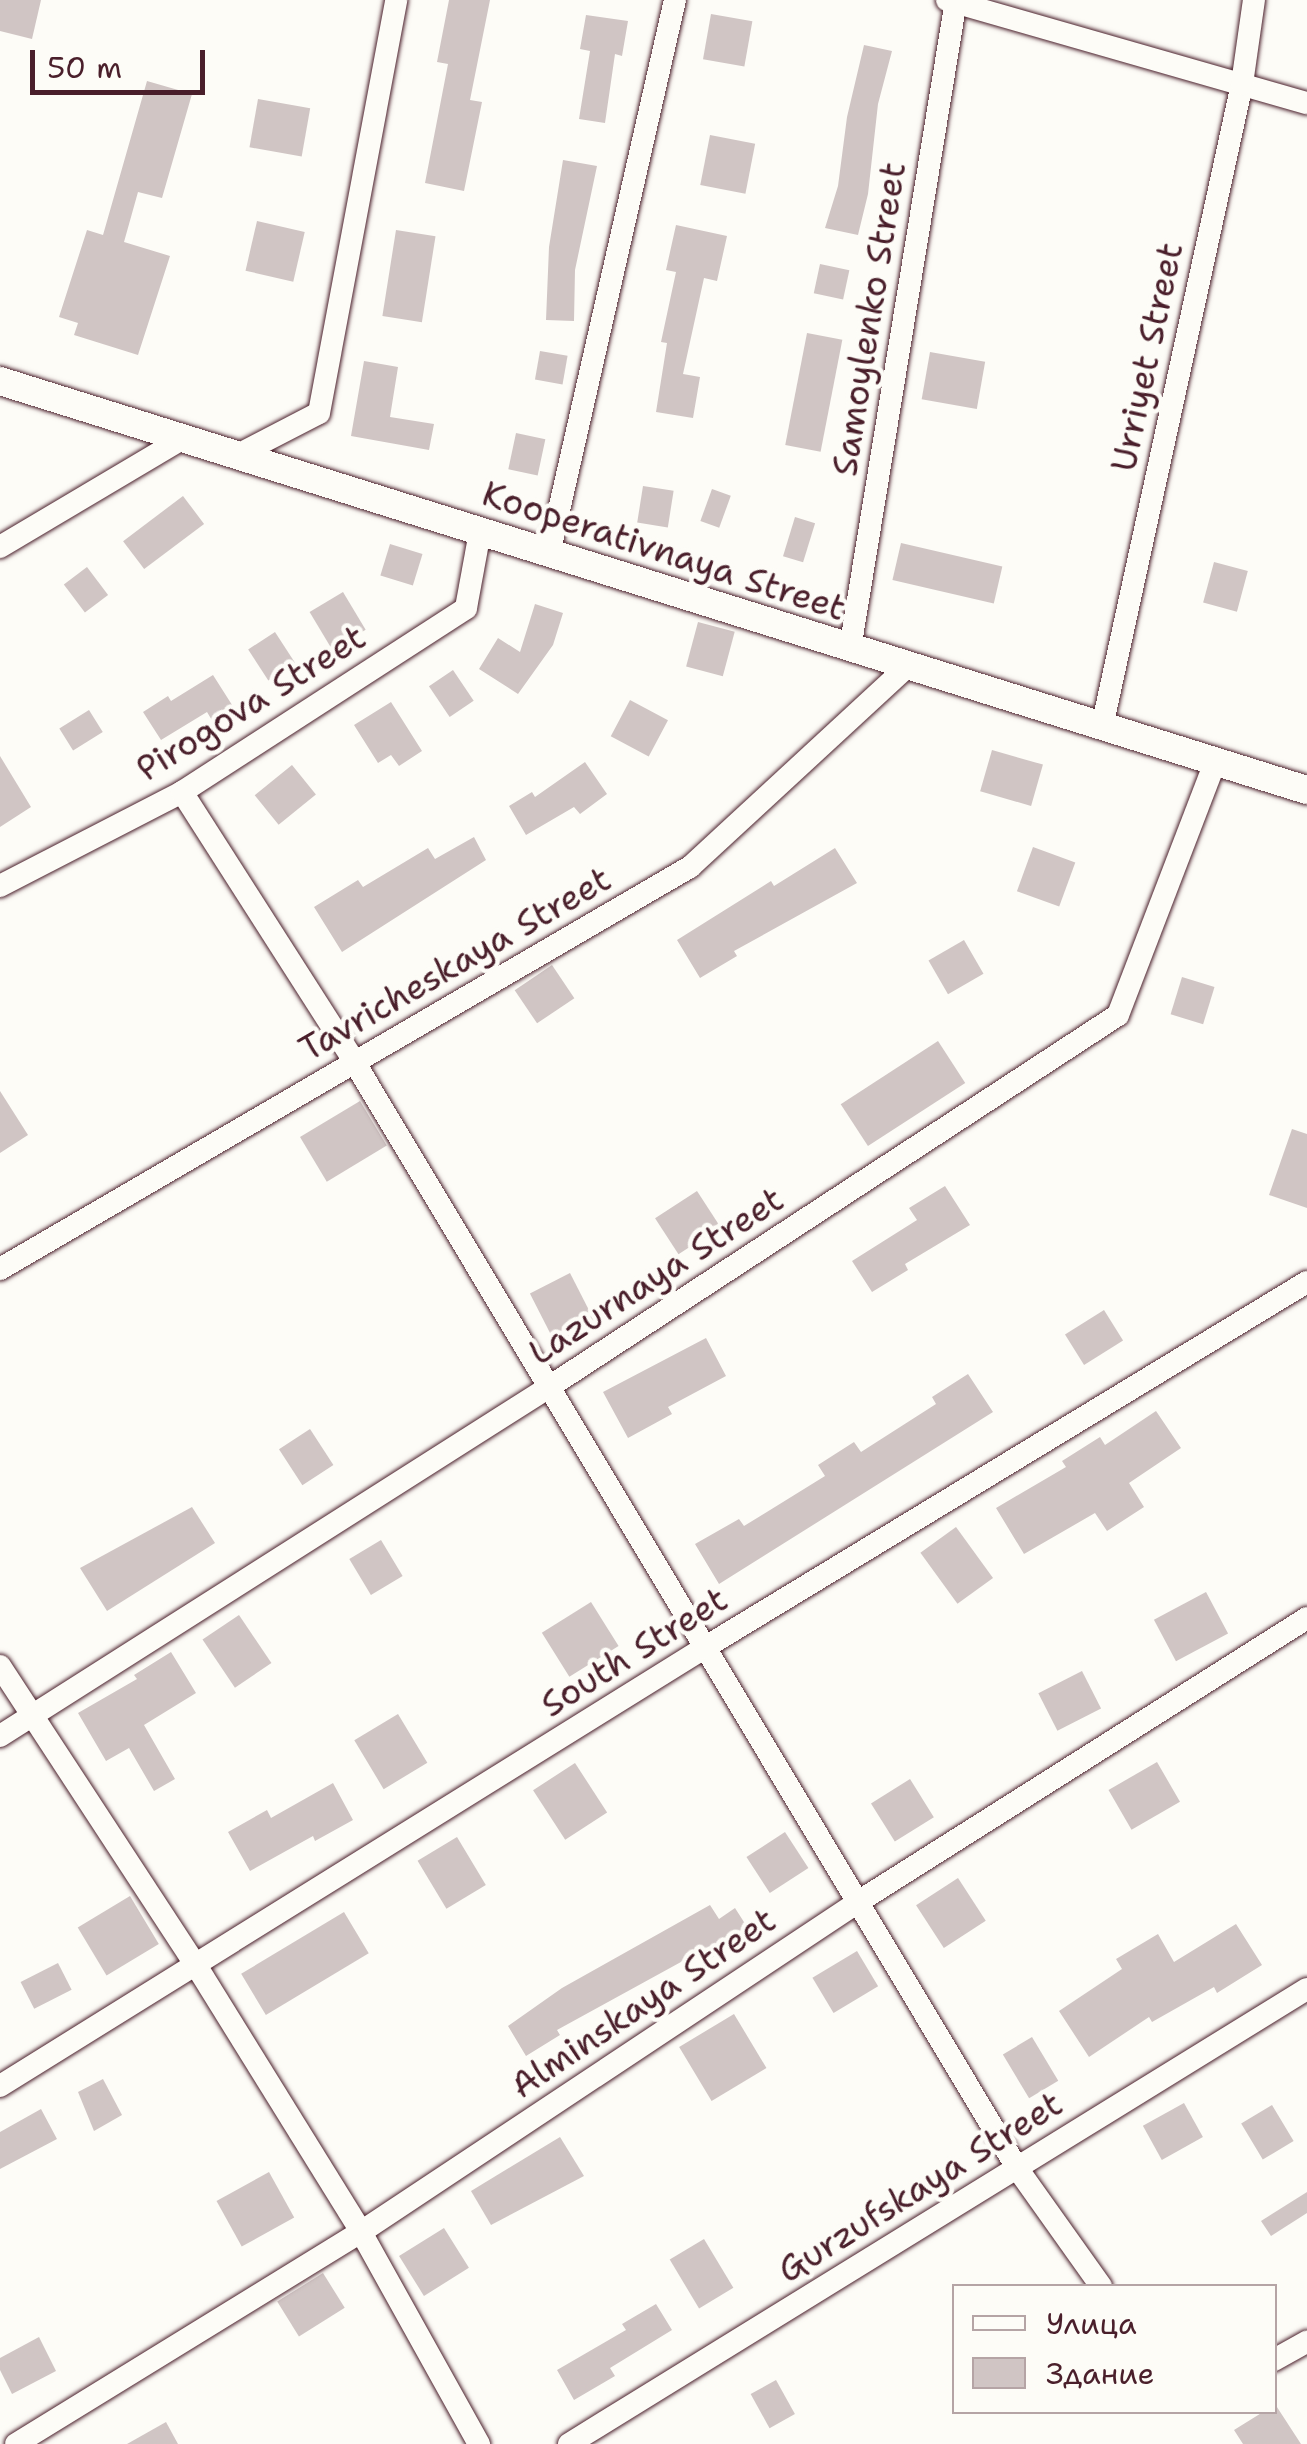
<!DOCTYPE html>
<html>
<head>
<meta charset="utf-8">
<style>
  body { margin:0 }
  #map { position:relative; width:1307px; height:2444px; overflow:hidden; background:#fdfcf7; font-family:"Shantell Sans",sans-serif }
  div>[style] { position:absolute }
  .building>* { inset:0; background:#d0c5c4; transform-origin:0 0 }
  .roads { filter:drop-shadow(0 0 2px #4a1f2b) drop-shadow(0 0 2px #4a1f2b) }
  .minor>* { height:22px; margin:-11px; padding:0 11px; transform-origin:11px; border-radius:11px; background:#fdfcf7 }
  .tertiary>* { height:28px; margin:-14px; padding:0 14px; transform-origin:14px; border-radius:14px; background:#fdfcf7 }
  span { translate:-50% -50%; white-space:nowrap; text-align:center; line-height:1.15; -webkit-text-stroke:9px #fdfcf7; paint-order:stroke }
  .street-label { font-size:35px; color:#4a1f2b }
  .legend { position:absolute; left:952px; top:2284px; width:325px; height:130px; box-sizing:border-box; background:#fdfcf7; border:2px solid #b5a4a5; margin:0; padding:12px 18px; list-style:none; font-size:30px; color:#4a1f2b }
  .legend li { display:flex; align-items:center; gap:20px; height:50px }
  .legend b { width:50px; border:2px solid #b5a4a5 }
  .scale { position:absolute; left:30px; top:50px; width:175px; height:45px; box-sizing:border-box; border:5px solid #4a1f2b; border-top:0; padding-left:12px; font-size:30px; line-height:35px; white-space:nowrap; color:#4a1f2b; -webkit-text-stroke:8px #fdfcf7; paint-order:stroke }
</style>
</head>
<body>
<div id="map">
  <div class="building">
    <div style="clip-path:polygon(0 0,41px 0,32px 39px,0 31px)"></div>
    <div style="clip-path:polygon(449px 0,490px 0,470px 100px,482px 102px,464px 191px,425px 183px,448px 64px,437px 62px)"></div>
    <div style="left:711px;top:14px;width:42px;height:46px;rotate:10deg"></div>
    <div style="clip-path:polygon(586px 15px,628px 21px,622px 56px,615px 54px,605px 123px,579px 119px,590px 51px,580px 49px)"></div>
    <div style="clip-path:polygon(864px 45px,892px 51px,878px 104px,868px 194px,858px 235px,825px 228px,838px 186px,847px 117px)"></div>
    <div style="clip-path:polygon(147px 81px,192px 94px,162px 198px,138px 192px,124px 242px,170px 256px,138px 355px,74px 335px,78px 323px,59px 317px,87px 230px,103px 235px)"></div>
    <div style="left:258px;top:99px;width:53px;height:49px;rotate:10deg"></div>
    <div style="left:710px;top:135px;width:46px;height:51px;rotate:11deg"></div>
    <div style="clip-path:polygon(563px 160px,597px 166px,575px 270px,574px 321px,546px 320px,549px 247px)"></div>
    <div style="left:257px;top:221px;width:49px;height:51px;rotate:13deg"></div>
    <div style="clip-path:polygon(676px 225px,727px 236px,717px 281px,704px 278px,683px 374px,700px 377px,693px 418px,656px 412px,667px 343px,661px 342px,676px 272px,666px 270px)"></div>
    <div style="left:396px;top:230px;width:40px;height:87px;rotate:9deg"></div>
    <div style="left:820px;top:264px;width:30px;height:30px;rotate:12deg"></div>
    <div style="left:807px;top:333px;width:36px;height:114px;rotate:11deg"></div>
    <div style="left:540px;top:351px;width:28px;height:29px;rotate:10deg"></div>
    <div style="left:930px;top:352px;width:56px;height:48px;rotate:10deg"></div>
    <div style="clip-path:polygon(364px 361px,398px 367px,390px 417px,434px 424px,429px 450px,351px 436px)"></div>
    <div style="left:516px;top:433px;width:30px;height:37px;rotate:12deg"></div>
    <div style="left:643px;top:486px;width:31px;height:37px;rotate:9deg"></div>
    <div style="left:712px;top:489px;width:20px;height:34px;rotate:20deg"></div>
    <div style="left:183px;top:496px;width:35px;height:75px;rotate:53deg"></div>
    <div style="left:795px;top:517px;width:21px;height:41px;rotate:17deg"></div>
    <div style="left:901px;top:543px;width:104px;height:38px;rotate:13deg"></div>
    <div style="left:390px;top:544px;width:34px;height:33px;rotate:17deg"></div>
    <div style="left:1214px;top:562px;width:35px;height:42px;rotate:15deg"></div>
    <div style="left:87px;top:567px;width:35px;height:29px;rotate:53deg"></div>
    <div style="left:343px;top:592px;width:44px;height:39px;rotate:59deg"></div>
    <div style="clip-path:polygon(535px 604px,563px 613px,553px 645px,518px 694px,479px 669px,498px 638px,520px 652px)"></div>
    <div style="left:698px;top:622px;width:38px;height:46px;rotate:15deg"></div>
    <div style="left:275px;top:632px;width:37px;height:32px;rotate:57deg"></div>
    <div style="left:453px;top:670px;width:37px;height:29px;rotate:56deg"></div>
    <div style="clip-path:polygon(213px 675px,234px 708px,213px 722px,207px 712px,161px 740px,143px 712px,168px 696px,171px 701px)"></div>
    <div style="left:630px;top:700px;width:43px;height:41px;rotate:28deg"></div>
    <div style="clip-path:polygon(391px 702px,422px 751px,399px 766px,391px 755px,378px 763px,354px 725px)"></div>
    <div style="left:89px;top:710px;width:26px;height:35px;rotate:58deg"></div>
    <div style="left:992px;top:750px;width:53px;height:43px;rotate:16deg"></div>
    <div style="clip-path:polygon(0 756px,31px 807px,0 827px)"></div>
    <div style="clip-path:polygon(585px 762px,607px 794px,580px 814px,574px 807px,526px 835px,509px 806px,532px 792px,535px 797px)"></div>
    <div style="left:292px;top:765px;width:38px;height:48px;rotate:51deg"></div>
    <div style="clip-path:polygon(474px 837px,486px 860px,342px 952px,314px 907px,358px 880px,363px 887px,428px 848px,435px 859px)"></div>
    <div style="left:1033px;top:847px;width:45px;height:47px;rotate:20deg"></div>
    <div style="clip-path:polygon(835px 848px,857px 883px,734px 951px,737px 956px,700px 978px,677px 940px,771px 881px,774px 886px)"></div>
    <div style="left:964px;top:940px;width:39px;height:41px;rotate:60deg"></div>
    <div style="left:552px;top:965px;width:40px;height:45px;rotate:56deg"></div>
    <div style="left:1182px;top:977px;width:34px;height:39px;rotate:17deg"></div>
    <div style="left:938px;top:1041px;width:50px;height:116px;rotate:57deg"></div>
    <div style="clip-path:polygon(0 1091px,28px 1135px,0 1153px)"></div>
    <div style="left:360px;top:1101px;width:52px;height:70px;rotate:59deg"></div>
    <div style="clip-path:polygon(1292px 1129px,1307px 1134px,1307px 1208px,1269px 1195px)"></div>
    <div style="clip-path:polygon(945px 1186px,970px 1225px,905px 1264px,908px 1270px,872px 1292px,852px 1261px,917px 1220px,909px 1208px)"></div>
    <div style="left:697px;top:1191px;width:43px;height:50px;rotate:57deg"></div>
    <div style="left:570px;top:1273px;width:59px;height:45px;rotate:63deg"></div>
    <div style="left:1104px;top:1310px;width:36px;height:46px;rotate:58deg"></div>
    <div style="clip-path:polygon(706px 1338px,726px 1376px,668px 1407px,672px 1414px,628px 1438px,603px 1392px)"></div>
    <div style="clip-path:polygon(968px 1374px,993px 1412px,719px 1584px,695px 1544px,739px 1519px,744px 1526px,825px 1476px,818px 1465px,854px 1442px,861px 1452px,936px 1404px,932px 1397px)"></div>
    <div style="clip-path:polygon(1156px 1411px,1181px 1448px,1129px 1483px,1144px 1507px,1107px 1531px,1095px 1513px,1024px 1554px,996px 1508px,1066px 1467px,1062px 1461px,1100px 1437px,1105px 1445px)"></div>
    <div style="left:310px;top:1429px;width:43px;height:37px;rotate:57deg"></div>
    <div style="clip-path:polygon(192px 1507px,215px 1543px,107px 1611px,80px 1568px)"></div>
    <div style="left:956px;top:1527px;width:63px;height:44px;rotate:54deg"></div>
    <div style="left:381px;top:1540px;width:42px;height:37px;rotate:59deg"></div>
    <div style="left:1206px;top:1592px;width:47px;height:59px;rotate:62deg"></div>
    <div style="left:591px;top:1602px;width:52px;height:58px;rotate:58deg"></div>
    <div style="left:239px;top:1615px;width:58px;height:44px;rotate:56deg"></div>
    <div style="clip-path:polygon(171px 1652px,196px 1693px,144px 1725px,175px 1779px,154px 1791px,129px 1748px,106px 1761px,78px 1713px,137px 1679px,134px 1675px)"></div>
    <div style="left:1082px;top:1671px;width:42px;height:49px;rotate:63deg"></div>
    <div style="left:398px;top:1714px;width:57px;height:51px;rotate:59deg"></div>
    <div style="left:1157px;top:1762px;width:46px;height:56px;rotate:60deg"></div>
    <div style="left:575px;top:1763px;width:59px;height:50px;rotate:57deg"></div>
    <div style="left:910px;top:1779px;width:45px;height:46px;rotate:58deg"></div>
    <div style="clip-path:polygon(333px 1783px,353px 1820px,315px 1841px,313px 1836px,250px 1871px,228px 1832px,267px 1810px,271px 1818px)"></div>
    <div style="left:785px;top:1832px;width:43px;height:46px;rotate:57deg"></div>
    <div style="left:457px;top:1837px;width:56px;height:46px;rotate:59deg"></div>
    <div style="left:958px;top:1878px;width:51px;height:50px;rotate:57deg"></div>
    <div style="left:130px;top:1896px;width:56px;height:61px;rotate:59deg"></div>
    <div style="clip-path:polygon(710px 1905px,719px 1919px,735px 1908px,751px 1933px,707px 1961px,701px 1951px,557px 2030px,560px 2035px,526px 2056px,508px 2026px,562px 1988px)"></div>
    <div style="left:344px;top:1912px;width:48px;height:120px;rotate:59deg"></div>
    <div style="clip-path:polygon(1236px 1924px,1262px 1965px,1217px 1993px,1214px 1987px,1152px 2022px,1149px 2017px,1089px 2057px,1059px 2011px,1122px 1969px,1116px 1959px,1158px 1934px,1174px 1962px)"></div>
    <div style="left:857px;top:1951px;width:41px;height:52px;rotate:59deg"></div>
    <div style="left:58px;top:1963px;width:30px;height:42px;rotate:63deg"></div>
    <div style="left:734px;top:2014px;width:63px;height:64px;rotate:59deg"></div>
    <div style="left:1032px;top:2037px;width:51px;height:34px;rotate:59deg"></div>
    <div style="clip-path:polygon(103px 2079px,122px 2115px,94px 2131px,78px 2092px)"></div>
    <div style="left:1184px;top:2103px;width:39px;height:47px;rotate:61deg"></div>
    <div style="left:1272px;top:2105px;width:42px;height:36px;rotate:59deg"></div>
    <div style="clip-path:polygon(41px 2109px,57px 2139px,0 2169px,0 2132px)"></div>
    <div style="clip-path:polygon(560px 2137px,584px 2176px,491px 2225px,471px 2191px)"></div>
    <div style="left:269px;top:2172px;width:52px;height:60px;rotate:61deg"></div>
    <div style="clip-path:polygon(1307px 2192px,1307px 2213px,1271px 2236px,1261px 2221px)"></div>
    <div style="left:444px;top:2228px;width:47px;height:53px;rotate:58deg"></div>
    <div style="left:704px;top:2239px;width:57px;height:40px;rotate:59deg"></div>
    <div style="left:323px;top:2273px;width:41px;height:54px;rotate:58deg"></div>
    <div style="clip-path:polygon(656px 2304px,672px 2330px,610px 2368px,615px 2376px,574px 2400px,557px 2370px,626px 2330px,622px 2324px)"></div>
    <div style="clip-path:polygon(39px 2337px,56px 2371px,12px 2394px,0 2370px,0 2358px)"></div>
    <div style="left:776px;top:2380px;width:39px;height:29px;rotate:61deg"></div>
    <div style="clip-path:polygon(1275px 2404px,1301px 2444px,1243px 2444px,1234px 2430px,1263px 2412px,1274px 2412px)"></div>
    <div style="clip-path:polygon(166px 2422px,178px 2444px,127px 2444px)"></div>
  </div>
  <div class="roads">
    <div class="minor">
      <div style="left:947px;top:0;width:374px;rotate:16deg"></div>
      <div style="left:236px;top:456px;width:93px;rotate:-27.4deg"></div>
      <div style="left:319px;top:413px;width:420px;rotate:-79.4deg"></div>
      <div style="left:0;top:547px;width:212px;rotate:-30.7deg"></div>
      <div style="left:549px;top:554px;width:568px;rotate:-77.19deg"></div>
      <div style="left:850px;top:649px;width:658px;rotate:-80.72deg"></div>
      <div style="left:1102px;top:727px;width:658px;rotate:-77.72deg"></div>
      <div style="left:1242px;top:84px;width:85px;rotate:-81.9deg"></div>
      <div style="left:182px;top:792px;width:322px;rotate:57.4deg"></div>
      <div style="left:355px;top:1063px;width:1288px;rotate:59.07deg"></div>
      <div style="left:1017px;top:2168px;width:145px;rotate:54.6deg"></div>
      <div style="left:0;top:886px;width:205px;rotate:-27.3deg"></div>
      <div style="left:182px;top:792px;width:338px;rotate:-32.9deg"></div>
      <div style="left:466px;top:608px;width:77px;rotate:-79.6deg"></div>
      <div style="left:0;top:1269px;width:799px;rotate:-30.23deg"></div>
      <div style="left:690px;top:867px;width:295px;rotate:-42.7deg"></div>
      <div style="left:0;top:1666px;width:360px;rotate:56.8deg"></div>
      <div style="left:197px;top:1967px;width:312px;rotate:58.2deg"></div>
      <div style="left:361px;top:2232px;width:243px;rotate:60.9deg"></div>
      <div style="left:0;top:1736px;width:647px;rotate:-32.44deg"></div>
      <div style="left:546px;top:1389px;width:683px;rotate:-33.18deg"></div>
      <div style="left:1118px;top:1015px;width:271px;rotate:-69deg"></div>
      <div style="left:0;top:2086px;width:829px;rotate:-31.89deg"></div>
      <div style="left:704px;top:1648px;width:705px;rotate:-31.26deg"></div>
      <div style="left:1274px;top:2360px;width:38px;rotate:-29deg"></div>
      <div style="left:16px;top:2444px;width:405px;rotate:-31.6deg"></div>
      <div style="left:361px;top:2232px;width:597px;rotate:-33.58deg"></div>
      <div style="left:858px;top:1902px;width:531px;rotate:-32.31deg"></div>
      <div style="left:569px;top:2444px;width:867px;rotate:-31.66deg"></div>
    </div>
    <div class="tertiary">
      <div style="left:0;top:381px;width:1369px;rotate:17.38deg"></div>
    </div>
  </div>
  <div class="street-label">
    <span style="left:869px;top:319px;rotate:-81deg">Samoylenko Street</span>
    <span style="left:1147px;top:357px;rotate:-78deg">Urriyet Street</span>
    <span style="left:664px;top:551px;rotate:18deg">Kooperativnaya Street</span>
    <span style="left:251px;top:703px;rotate:-32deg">Pirogova Street</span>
    <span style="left:455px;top:964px;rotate:-30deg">Tavricheskaya Street</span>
    <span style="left:656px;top:1276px;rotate:-33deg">Lazurnaya Street</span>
    <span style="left:634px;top:1652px;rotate:-32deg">South Street</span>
    <span style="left:643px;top:2003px;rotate:-34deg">Alminskaya Street</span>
    <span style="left:920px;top:2187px;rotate:-32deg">Gurzufskaya Street</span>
  </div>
  <ul class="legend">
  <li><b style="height:12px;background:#fdfcf7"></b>Улица</li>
  <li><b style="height:28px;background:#d0c5c4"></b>Здание</li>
  </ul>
  <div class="scale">50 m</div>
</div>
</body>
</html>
